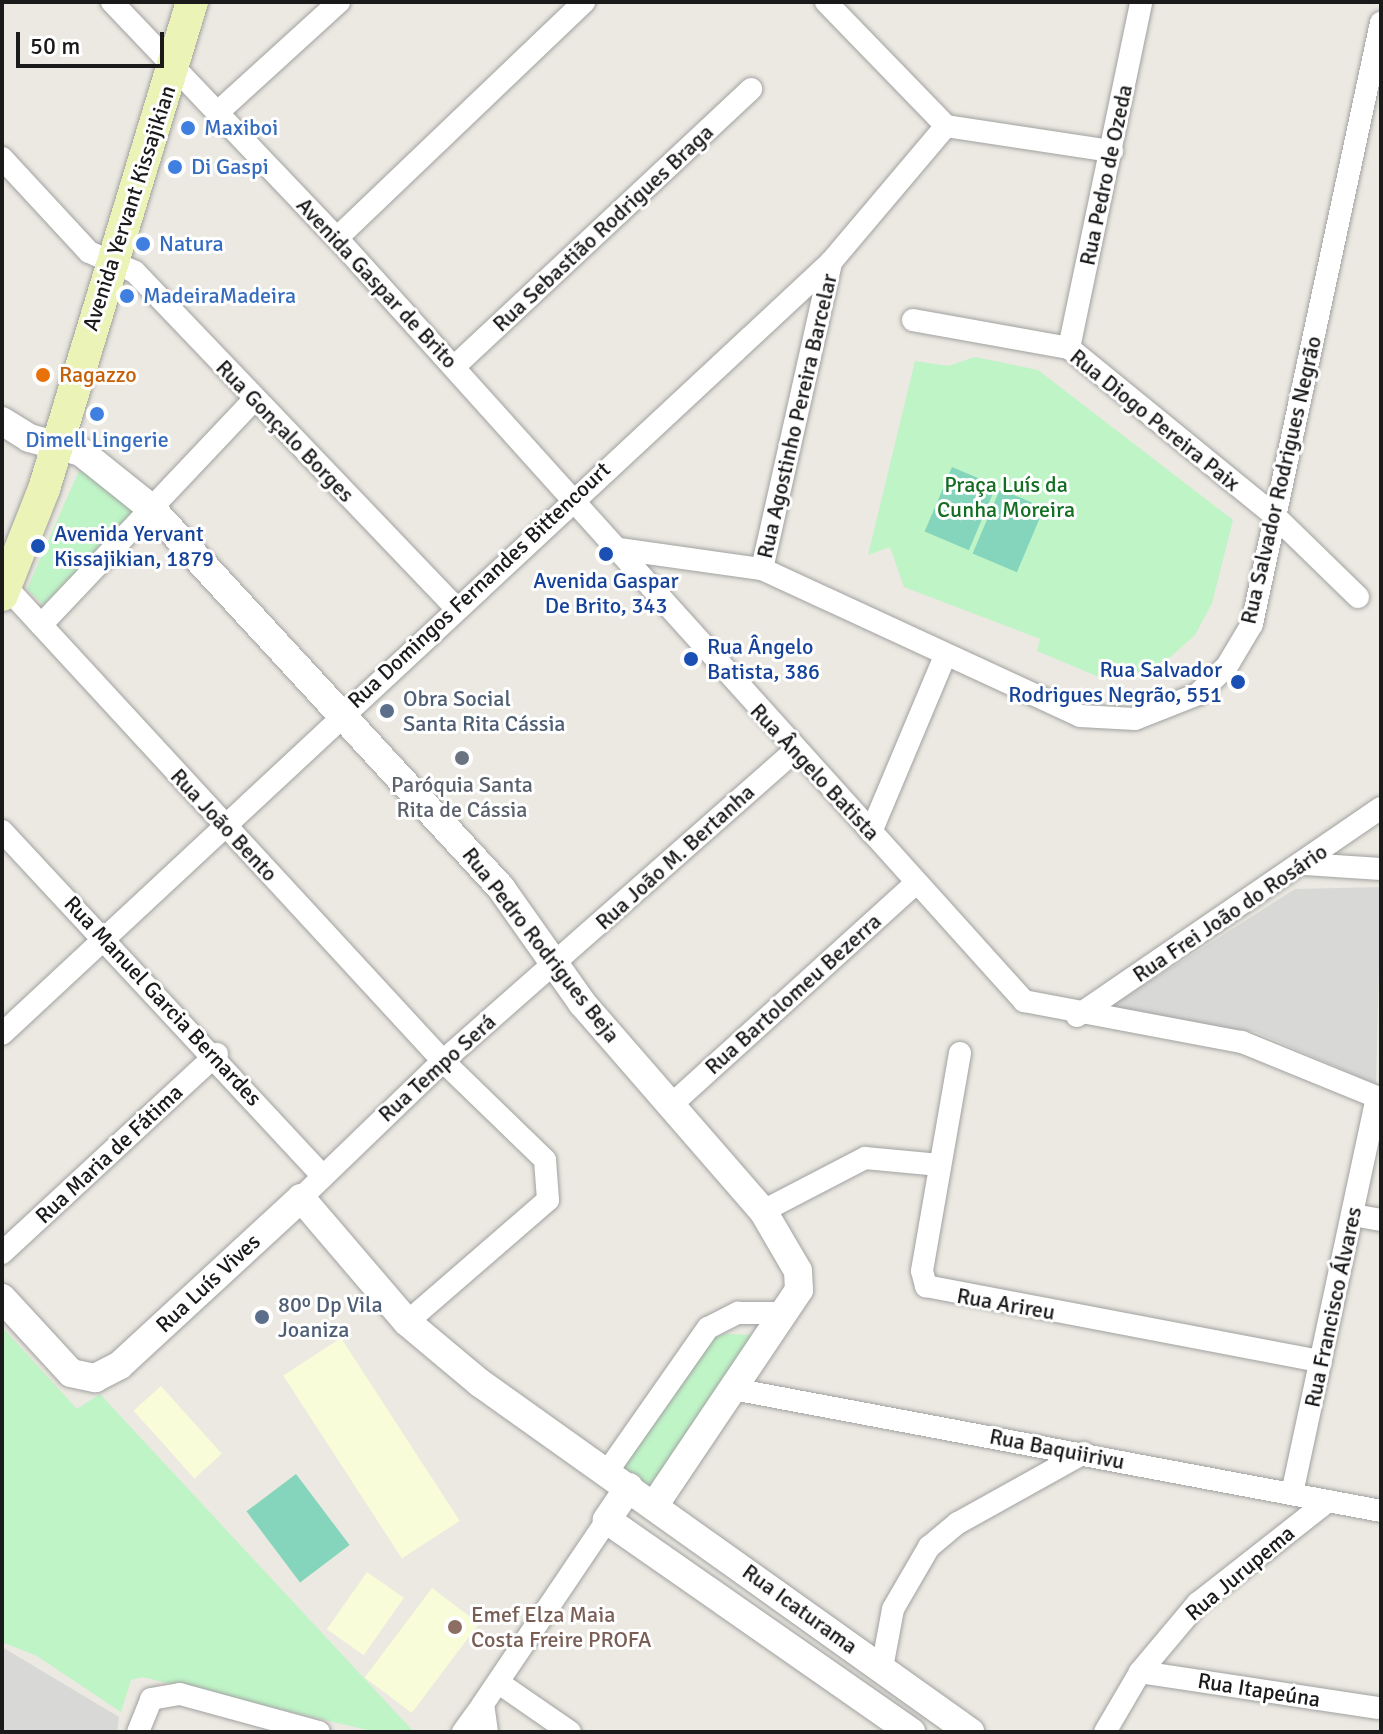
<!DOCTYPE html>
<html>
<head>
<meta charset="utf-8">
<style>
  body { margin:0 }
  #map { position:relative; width:1383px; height:1734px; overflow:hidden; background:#ebe9e1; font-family:Signika,sans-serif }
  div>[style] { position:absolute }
  .residential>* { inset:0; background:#d8d8d7 }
  .education>* { inset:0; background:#f9fcd9; transform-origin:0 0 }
  .park>* { inset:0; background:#bff4c7 }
  .pitch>* { inset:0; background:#84d5bc; transform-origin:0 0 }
  .roads { filter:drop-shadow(0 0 2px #a1a1a1) drop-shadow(0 0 2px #a1a1a1) }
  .minor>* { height:22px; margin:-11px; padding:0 11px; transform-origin:11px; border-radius:11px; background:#fff }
  .tertiary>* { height:28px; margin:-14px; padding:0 14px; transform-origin:14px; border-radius:14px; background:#fff }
  .secondary>* { height:32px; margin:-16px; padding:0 16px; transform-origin:16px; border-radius:16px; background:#ecf3b7 }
  .dots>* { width:22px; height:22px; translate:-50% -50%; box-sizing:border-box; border:4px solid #fff; border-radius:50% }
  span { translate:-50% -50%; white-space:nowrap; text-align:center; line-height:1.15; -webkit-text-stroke:6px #fff; paint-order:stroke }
  .shop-label { font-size:22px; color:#366cbe }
  .left { translate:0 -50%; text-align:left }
  .street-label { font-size:22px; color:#1a1a1a }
  .food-label { font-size:22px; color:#c56008 }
  .park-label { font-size:22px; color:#136e21 }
  .transit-label { font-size:22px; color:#164399 }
  .right { translate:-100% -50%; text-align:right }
  .service-label { font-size:22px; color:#4e5e75 }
  .worship-label { font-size:22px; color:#5b616d }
  .education-label { font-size:22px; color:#785e54 }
  .frame { position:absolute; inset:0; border:4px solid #1a1a1a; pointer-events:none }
  .scale { position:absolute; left:16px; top:32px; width:148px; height:36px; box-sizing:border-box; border:4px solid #1a1a1a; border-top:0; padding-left:10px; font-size:24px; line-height:28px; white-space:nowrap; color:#1a1a1a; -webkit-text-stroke:6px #fff; paint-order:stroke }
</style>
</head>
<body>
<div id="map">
  <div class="residential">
    <div style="clip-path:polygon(1381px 887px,1376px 1084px,1256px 1032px,1102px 1012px,1295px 889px)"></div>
    <div style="clip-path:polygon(2px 1647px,119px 1717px,117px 1732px,2px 1732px)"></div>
  </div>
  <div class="education">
    <div style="left:341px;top:1338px;width:218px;height:69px;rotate:57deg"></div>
    <div style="left:161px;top:1386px;width:91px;height:37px;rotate:48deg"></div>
    <div style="left:367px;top:1572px;width:45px;height:70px;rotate:35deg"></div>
    <div style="left:432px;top:1588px;width:59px;height:112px;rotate:37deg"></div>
  </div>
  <div class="park">
    <div style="clip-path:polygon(975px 357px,1038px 370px,1233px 520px,1212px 603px,1195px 635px,1168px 659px,1125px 678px,1104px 679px,1037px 651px,1040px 639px,904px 587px,890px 547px,868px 555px,915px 361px,948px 366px)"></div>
    <div style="clip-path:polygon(81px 466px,134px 511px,44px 605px,27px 589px)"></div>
    <div style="clip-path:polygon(2px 1327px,77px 1409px,100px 1394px,414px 1732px,376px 1732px,142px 1677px,131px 1680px,121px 1712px,37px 1656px,2px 1642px)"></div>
    <div style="clip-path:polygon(724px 1334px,762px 1335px,654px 1495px,614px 1468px,710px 1339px)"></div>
  </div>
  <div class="pitch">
    <div style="left:952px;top:467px;width:48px;height:70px;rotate:23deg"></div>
    <div style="left:1000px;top:489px;width:48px;height:70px;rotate:23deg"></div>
    <div style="left:296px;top:1474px;width:89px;height:62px;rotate:53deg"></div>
  </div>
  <div class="roads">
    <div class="minor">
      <div style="left:112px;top:2px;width:326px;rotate:46.4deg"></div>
      <div style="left:337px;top:238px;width:1027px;rotate:48deg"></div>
      <div style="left:1024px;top:1001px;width:222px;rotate:10.7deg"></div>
      <div style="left:1242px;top:1042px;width:146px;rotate:22.2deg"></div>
      <div style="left:1377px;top:1097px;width:406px;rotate:102.1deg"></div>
      <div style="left:826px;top:2px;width:173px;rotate:45.9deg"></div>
      <div style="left:946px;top:126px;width:168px;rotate:8.6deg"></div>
      <div style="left:217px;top:113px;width:165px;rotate:-42.3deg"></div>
      <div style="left:2px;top:158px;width:128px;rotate:47.2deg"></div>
      <div style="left:89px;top:252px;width:50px;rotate:23.5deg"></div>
      <div style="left:135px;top:272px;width:465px;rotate:46.3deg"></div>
      <div style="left:337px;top:238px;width:342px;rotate:-43.7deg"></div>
      <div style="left:913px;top:320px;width:158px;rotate:10.2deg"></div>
      <div style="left:1069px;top:348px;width:266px;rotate:39.2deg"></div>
      <div style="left:1275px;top:516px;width:116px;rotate:44.3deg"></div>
      <div style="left:1069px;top:348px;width:353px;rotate:-78.2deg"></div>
      <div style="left:454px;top:367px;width:407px;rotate:-43.1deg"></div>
      <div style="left:619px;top:549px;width:144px;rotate:8deg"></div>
      <div style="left:762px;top:569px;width:350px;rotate:24.8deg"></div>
      <div style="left:1080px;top:716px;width:55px;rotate:3.1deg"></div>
      <div style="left:1135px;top:719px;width:68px;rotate:-21.6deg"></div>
      <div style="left:1198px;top:694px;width:40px;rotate:-44deg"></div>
      <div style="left:1227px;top:666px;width:49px;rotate:-59.2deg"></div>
      <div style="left:1252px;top:624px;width:615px;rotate:-77.89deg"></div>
      <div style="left:762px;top:569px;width:315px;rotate:-77.3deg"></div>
      <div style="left:7px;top:588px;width:643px;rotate:47.33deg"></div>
      <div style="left:443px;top:1061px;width:142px;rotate:44.1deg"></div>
      <div style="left:545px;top:1160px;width:40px;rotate:85.7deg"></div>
      <div style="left:548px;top:1200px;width:186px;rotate:139.1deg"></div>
      <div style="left:41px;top:625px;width:310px;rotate:-46.6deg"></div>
      <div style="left:2px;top:831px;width:468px;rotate:47.1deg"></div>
      <div style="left:871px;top:832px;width:189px;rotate:-67.2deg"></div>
      <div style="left:1305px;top:864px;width:76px;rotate:3.8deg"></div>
      <div style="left:1077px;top:1016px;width:368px;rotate:-34.4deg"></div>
      <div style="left:2px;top:1034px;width:1133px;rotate:-42.96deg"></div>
      <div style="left:831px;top:262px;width:178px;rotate:-49.8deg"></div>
      <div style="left:960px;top:1053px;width:221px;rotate:99.9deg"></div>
      <div style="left:922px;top:1271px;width:16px;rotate:75deg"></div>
      <div style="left:926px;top:1286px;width:402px;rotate:10.8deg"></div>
      <div style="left:670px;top:1106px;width:332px;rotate:-42.2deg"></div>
      <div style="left:301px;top:1198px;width:197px;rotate:-44deg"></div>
      <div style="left:443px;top:1061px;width:468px;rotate:-41.4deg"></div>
      <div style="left:763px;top:1211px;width:115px;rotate:-27.5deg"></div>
      <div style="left:865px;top:1158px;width:75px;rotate:5.3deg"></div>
      <div style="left:1353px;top:1215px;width:28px;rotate:10deg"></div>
      <div style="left:2px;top:1253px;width:293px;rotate:-42.8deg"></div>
      <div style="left:733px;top:1389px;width:659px;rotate:10.66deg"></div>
      <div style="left:607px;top:1472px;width:176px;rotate:-55deg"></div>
      <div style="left:708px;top:1328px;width:34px;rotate:-27deg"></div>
      <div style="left:738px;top:1313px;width:48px"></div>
      <div style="left:882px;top:1668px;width:60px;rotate:-79.4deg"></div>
      <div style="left:893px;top:1609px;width:72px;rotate:-59.9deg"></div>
      <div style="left:929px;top:1547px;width:38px;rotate:-40deg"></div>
      <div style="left:958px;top:1523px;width:144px;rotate:-29.1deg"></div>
      <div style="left:1140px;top:1672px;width:240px;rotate:8.6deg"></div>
      <div style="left:499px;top:1683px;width:86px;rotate:34.6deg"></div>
      <div style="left:138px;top:1732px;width:35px;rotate:-68deg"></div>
      <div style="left:151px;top:1699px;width:29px;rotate:-10deg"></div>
      <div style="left:180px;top:1694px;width:144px;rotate:15.3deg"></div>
      <div style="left:463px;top:1732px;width:34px;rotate:-54deg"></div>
      <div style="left:487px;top:1732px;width:28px;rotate:-98deg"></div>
      <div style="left:483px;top:1704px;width:222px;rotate:-56deg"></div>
      <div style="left:1105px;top:1732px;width:69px;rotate:-59.7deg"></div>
      <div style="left:1140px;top:1672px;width:90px;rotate:-50deg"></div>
      <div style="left:1198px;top:1603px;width:165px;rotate:-38.1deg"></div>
    </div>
    <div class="tertiary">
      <div style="left:2px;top:421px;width:32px;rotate:32deg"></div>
      <div style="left:29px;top:438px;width:54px;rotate:15.1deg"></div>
      <div style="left:81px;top:452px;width:90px;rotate:38.7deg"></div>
      <div style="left:151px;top:508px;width:517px;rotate:47.35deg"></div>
      <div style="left:501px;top:888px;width:141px;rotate:54.8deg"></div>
      <div style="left:582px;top:1003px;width:276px;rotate:49deg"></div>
      <div style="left:763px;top:1211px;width:69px;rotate:59.7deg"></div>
      <div style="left:798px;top:1271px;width:19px;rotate:87deg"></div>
      <div style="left:799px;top:1290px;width:258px;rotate:123.9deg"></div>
      <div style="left:2px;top:1298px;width:102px;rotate:47.4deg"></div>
      <div style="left:71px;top:1373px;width:25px;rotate:12deg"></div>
      <div style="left:95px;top:1378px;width:28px;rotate:-27deg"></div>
      <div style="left:120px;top:1365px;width:246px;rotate:-42.7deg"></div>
      <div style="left:301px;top:1198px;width:163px;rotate:49.5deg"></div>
      <div style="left:407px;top:1322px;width:95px;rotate:39.9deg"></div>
      <div style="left:480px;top:1383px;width:602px;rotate:35.46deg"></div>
      <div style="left:629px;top:1487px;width:40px;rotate:124deg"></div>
      <div style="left:607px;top:1520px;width:371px;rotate:34.9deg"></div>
    </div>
    <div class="secondary">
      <div style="left:2px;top:595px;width:114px;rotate:-68.4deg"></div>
      <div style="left:44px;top:489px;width:509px;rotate:-73.1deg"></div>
    </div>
  </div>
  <div class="dots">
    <div style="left:188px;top:128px;background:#3f7fe0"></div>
    <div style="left:175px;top:167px;background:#3f7fe0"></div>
    <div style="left:143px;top:244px;background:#3f7fe0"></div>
    <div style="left:127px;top:296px;background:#3f7fe0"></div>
    <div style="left:43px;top:375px;background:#e8710a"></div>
    <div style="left:97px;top:414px;background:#3f7fe0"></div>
    <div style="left:38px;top:546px;background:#1a4fb4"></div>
    <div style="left:606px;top:554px;background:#1a4fb4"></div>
    <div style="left:691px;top:659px;background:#1a4fb4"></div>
    <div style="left:1238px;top:682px;background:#1a4fb4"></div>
    <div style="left:387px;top:711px;background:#5c6f8a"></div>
    <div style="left:462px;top:758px;background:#6b7280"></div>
    <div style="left:262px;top:1317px;background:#5c6f8a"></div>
    <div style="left:455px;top:1627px;background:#8d6e63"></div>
  </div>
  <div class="shop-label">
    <span class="left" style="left:204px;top:128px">Maxiboi</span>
    <span class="left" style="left:191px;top:167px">Di Gaspi</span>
    <span class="left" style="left:159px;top:244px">Natura</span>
    <span class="left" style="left:143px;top:296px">MadeiraMadeira</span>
    <span style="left:97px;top:440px">Dimell Lingerie</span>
  </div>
  <div class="street-label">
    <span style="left:1106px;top:175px;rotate:-78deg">Rua Pedro de Ozeda</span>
    <span style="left:129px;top:208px;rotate:-72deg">Avenida Yervant Kissajikian</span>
    <span style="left:603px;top:228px;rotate:-43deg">Rua Sebastião Rodrigues Braga</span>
    <span style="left:377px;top:283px;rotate:47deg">Avenida Gaspar de Brito</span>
    <span style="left:797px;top:416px;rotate:-77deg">Rua Agostinho Pereira Barcelar</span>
    <span style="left:1155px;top:420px;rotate:39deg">Rua Diogo Pereira Paix</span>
    <span style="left:285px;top:431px;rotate:46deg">Rua Gonçalo Borges</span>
    <span style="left:1281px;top:480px;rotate:-77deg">Rua Salvador Rodrigues Negrão</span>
    <span style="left:479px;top:585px;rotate:-43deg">Rua Domingos Fernandes Bittencourt</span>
    <span style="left:815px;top:772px;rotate:47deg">Rua Ângelo Batista</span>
    <span style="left:224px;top:825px;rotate:47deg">Rua João Bento</span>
    <span style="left:675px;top:857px;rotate:-42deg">Rua João M. Bertanha</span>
    <span style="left:1230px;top:913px;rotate:-34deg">Rua Frei João do Rosário</span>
    <span style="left:541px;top:945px;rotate:52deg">Rua Pedro Rodrigues Beja</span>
    <span style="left:793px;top:994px;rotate:-42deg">Rua Bartolomeu Bezerra</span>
    <span style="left:163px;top:1001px;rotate:47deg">Rua Manuel Garcia Bernardes</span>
    <span style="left:437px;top:1068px;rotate:-42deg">Rua Tempo Será</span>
    <span style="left:109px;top:1154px;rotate:-43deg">Rua Maria de Fátima</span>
    <span style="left:208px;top:1283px;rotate:-43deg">Rua Luís Vives</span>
    <span style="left:1006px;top:1304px;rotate:10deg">Rua Arireu</span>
    <span style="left:1333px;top:1307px;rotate:-78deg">Rua Francisco Álvares</span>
    <span style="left:1057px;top:1449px;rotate:11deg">Rua Baquiirivu</span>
    <span style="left:1240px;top:1573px;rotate:-40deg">Rua Jurupema</span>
    <span style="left:800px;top:1609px;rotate:36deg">Rua Icaturama</span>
    <span style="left:1259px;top:1690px;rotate:9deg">Rua Itapeúna</span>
  </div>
  <div class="food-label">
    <span class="left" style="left:59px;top:375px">Ragazzo</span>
  </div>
  <div class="park-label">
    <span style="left:1006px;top:497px">Praça Luís da<br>Cunha Moreira</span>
  </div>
  <div class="transit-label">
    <span class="left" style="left:54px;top:546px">Avenida Yervant<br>Kissajikian, 1879</span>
    <span style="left:606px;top:593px">Avenida Gaspar<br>De Brito, 343</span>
    <span class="left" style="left:707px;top:659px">Rua Ângelo<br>Batista, 386</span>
    <span class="right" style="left:1222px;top:682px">Rua Salvador<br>Rodrigues Negrão, 551</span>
  </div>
  <div class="service-label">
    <span class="left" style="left:403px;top:711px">Obra Social<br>Santa Rita Cássia</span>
    <span class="left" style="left:278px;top:1317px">80º Dp Vila<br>Joaniza</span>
  </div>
  <div class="worship-label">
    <span style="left:462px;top:797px">Paróquia Santa<br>Rita de Cássia</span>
  </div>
  <div class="education-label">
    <span class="left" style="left:471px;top:1627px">Emef Elza Maia<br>Costa Freire PROFA</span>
  </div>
  <div class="frame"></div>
  <div class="scale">50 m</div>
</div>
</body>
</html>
